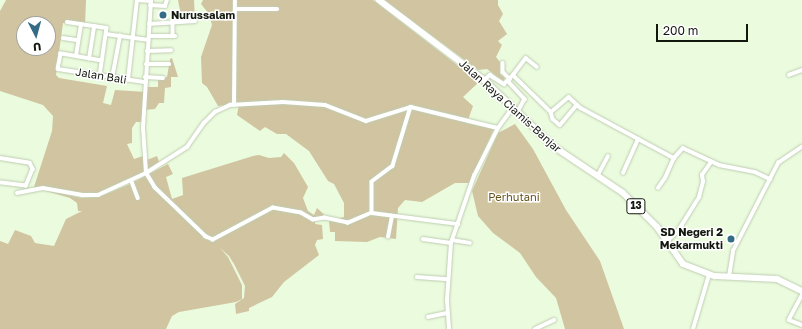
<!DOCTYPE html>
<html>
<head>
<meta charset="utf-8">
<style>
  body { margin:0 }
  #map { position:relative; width:802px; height:329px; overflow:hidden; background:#ebfbde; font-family:"Golos Text",sans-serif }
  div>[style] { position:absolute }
  .green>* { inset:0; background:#d1c4a1 }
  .roads { filter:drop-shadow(0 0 1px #becdb1) drop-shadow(0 0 1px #becdb1) }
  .minor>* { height:3.5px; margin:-1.75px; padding:0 1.75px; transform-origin:1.75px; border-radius:1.75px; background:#fff }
  .trunk>* { height:6px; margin:-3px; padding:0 3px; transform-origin:3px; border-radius:3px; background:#fff }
  .dots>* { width:11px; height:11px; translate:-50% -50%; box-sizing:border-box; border:2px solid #fff; border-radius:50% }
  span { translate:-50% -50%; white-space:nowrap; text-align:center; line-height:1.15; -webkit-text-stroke:3px #fff; paint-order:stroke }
  .shield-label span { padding:1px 3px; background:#fff; border:1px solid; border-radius:3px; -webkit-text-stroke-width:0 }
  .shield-label { font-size:10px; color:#13180e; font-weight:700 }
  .poi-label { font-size:11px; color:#13180e; font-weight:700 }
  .left { translate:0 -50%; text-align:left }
  .right { translate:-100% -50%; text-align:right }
  .street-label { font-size:11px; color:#13180e }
  .park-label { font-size:11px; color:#66541e }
  .north { position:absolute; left:16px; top:16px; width:40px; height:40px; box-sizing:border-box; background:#fff; border:1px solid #a1a39f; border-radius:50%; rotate:174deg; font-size:11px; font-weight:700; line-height:16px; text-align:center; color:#13180e }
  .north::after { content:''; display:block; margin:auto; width:14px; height:18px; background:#346c86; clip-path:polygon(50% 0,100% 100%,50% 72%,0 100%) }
  .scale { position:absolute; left:656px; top:24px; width:92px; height:18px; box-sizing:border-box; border:2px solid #13180e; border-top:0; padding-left:5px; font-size:12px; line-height:14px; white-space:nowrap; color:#13180e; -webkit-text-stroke:3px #fff; paint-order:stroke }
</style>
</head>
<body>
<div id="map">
  <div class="green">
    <div style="clip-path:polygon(evenodd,6px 0,86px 0,85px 26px,63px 23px,56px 75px,59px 78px,107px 86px,103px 103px,111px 105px,115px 90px,146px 92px,147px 87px,158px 87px,158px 80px,167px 77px,170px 59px,172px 58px,178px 77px,171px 77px,171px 87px,165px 88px,164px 103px,159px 103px,155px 109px,144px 110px,144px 122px,136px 122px,132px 128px,132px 143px,127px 144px,134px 159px,143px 156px,147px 160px,157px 156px,159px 162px,132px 179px,99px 193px,83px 194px,34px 187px,52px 131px,53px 116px,43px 105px,0 91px,0 11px,6px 0,24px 24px,48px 24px,48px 48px,24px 48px,24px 24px)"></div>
    <div style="clip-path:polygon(178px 0,194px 0,195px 19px,182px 21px)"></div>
    <div style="clip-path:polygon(203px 0,373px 0,479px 82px,463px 97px,473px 106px,467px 123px,494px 129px,469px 183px,455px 183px,422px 202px,405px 200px,398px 208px,396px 239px,380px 237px,367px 242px,335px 241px,335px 232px,330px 232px,329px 221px,344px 217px,344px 203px,334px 184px,328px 181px,309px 151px,286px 134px,277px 134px,265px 127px,260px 131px,237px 115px,239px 104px,218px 106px,207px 87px,202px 83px,201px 57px,212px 25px,209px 14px,201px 4px)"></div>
    <div style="clip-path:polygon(384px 0,498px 0,498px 5px,503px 14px,499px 21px,507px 34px,498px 41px,502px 45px,496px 57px,500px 62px,500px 74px,505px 78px,503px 81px,487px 69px,478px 70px)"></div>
    <div style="clip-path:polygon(515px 124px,533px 149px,566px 210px,600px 261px,624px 329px,565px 329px,556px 298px,536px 277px,520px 253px,493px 233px,478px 216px,472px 191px,498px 133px)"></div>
    <div style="clip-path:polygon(284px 153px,294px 163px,308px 187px,303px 198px,308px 211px,314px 215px,317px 208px,328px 218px,315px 219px,315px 224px,322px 225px,323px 239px,317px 240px,315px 245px,319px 255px,284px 282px,272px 297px,249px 308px,249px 311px,236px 314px,235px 304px,244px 298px,245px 286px,234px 264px,229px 256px,220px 248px,228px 257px,242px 285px,242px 299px,236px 302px,179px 312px,172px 316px,166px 329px,0 329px,0 241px,8px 244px,15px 230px,31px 236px,35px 243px,54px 246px,66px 219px,82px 211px,78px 211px,77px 203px,70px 198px,43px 190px,82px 198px,99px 197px,130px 184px,168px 164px,173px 174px,166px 177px,172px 199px,183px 195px,182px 178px,253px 156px,259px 155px,269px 158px,281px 157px)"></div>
  </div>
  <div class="roads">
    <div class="minor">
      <div style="left:150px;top:5px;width:15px;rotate:4deg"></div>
      <div style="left:165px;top:6px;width:6px;rotate:-72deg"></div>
      <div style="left:235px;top:9px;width:42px"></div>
      <div style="left:67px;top:22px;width:40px;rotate:8.5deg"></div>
      <div style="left:107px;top:28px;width:49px;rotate:98.3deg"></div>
      <div style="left:173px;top:22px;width:14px;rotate:90deg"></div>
      <div style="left:149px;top:24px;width:46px;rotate:-3.7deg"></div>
      <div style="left:106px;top:34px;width:43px;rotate:7.9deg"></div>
      <div style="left:149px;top:36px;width:26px"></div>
      <div style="left:63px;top:38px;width:15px;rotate:8deg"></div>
      <div style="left:147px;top:51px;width:24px;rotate:-2deg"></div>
      <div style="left:76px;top:56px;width:32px;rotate:-81deg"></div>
      <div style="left:89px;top:59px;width:33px;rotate:-81deg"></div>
      <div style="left:102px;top:61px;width:42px;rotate:-170.3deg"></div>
      <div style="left:61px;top:54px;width:15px;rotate:101deg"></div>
      <div style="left:58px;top:69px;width:87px;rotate:8.6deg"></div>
      <div style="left:503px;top:63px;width:9px;rotate:90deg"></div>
      <div style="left:503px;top:72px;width:10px;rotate:45deg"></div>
      <div style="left:146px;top:64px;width:23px"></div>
      <div style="left:513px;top:75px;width:21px;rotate:-53deg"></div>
      <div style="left:526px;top:58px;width:14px;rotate:39deg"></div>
      <div style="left:789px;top:75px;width:14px;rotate:-21deg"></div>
      <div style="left:145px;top:77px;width:18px;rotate:3deg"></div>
      <div style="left:112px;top:78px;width:43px;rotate:-79.2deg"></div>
      <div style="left:128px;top:80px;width:81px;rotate:-83.6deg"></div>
      <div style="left:137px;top:0;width:14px;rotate:4deg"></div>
      <div style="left:484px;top:80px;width:8px;rotate:-40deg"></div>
      <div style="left:490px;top:75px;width:17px;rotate:33deg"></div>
      <div style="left:504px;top:84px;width:13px;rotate:-45deg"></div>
      <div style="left:513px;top:75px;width:53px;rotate:44.2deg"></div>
      <div style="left:551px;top:112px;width:23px;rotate:-40deg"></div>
      <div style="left:569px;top:97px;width:16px;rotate:43deg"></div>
      <div style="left:581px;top:108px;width:106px;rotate:28.3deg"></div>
      <div style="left:674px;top:158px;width:13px;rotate:-48deg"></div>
      <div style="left:683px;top:148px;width:40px;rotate:25deg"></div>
      <div style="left:719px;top:165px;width:37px;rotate:11deg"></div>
      <div style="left:755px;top:172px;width:17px;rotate:25deg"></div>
      <div style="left:508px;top:81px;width:25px;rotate:47deg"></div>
      <div style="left:525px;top:99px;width:15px;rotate:118deg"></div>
      <div style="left:234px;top:105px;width:105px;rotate:-89.5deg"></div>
      <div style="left:411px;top:107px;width:62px;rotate:107deg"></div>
      <div style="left:393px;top:166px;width:26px;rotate:143deg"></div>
      <div style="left:372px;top:182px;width:31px;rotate:90deg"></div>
      <div style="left:372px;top:213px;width:87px;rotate:7.3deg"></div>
      <div style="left:551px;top:112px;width:7px;rotate:74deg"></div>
      <div style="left:553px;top:119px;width:9px;rotate:41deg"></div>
      <div style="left:560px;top:125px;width:26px;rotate:-50deg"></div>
      <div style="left:0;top:158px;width:30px;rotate:9deg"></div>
      <div style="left:30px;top:163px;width:7px;rotate:63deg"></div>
      <div style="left:33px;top:169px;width:18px;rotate:112deg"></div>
      <div style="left:26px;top:186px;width:26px;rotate:-173deg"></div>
      <div style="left:623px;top:173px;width:37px;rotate:-66deg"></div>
      <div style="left:598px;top:175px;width:21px;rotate:-62deg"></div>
      <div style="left:132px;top:182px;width:17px;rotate:69deg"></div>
      <div style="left:658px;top:188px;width:12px;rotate:-55deg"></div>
      <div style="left:665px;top:178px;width:22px;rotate:-66deg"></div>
      <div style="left:17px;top:193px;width:26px;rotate:-11deg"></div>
      <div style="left:43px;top:188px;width:40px;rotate:10deg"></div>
      <div style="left:82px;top:195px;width:16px"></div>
      <div style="left:98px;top:195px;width:53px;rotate:-24.6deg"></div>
      <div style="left:146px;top:173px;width:45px;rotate:-93.8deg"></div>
      <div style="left:143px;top:128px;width:128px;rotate:-86.4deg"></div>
      <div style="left:372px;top:213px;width:26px;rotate:157deg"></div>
      <div style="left:348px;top:223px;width:24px;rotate:-168deg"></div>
      <div style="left:325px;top:218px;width:12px;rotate:171deg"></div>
      <div style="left:313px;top:220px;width:14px;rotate:-150deg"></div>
      <div style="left:301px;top:213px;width:28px;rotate:-170deg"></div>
      <div style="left:273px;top:208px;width:68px;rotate:151.9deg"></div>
      <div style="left:213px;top:240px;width:8px;rotate:-157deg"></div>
      <div style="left:206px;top:237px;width:71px;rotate:-136.1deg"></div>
      <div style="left:155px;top:188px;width:17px;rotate:-121deg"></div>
      <div style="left:146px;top:173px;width:49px;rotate:-32.4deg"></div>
      <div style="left:187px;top:147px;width:29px;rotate:-55deg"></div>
      <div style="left:204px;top:123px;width:16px;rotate:-45deg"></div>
      <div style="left:215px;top:112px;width:17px;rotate:-25deg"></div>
      <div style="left:230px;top:105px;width:53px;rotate:-3.2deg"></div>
      <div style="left:283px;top:102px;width:42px;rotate:4.1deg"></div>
      <div style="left:325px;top:105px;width:44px;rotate:21.3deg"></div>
      <div style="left:366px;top:121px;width:47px;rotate:-17.3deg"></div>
      <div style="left:411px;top:107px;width:89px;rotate:13.6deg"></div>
      <div style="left:388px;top:237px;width:21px;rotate:-79deg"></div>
      <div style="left:423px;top:239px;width:28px;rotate:8deg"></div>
      <div style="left:452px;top:240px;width:18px;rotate:9deg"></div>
      <div style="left:667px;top:241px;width:15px;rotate:-42deg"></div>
      <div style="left:678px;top:231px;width:40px;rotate:-58deg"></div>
      <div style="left:699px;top:197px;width:16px;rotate:-75deg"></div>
      <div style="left:703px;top:182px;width:7px;rotate:-98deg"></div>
      <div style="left:702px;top:175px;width:16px;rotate:-55deg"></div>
      <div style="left:417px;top:277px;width:31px;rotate:4deg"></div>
      <div style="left:729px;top:277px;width:26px;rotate:-81deg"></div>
      <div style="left:733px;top:251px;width:99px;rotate:-62.9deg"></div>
      <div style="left:778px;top:163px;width:29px;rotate:-34deg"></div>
      <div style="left:802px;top:296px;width:27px;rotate:118deg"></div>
      <div style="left:789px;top:320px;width:14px;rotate:21deg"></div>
      <div style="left:428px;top:317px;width:19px;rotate:-12deg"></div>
      <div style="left:449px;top:329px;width:29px;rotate:-94deg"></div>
      <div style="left:447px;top:300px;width:57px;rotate:-86deg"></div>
      <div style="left:451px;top:243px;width:71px;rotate:-71.1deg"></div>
      <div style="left:474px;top:176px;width:54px;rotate:-63.4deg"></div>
      <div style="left:498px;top:128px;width:26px;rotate:-54deg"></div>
      <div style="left:535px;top:329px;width:21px;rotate:-25deg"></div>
      <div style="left:693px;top:329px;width:56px;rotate:-73.5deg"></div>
    </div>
    <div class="trunk">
      <div style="left:379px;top:0;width:132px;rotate:37.3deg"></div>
      <div style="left:484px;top:80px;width:95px;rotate:43.7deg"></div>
      <div style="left:553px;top:146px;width:84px;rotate:33.9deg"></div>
      <div style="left:623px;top:193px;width:48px;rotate:45deg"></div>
      <div style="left:657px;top:227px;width:45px;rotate:54.9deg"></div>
      <div style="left:683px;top:264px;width:34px;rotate:21deg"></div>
      <div style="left:715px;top:276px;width:62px;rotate:2.8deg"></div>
      <div style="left:777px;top:279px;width:28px;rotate:26deg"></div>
    </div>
  </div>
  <div class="dots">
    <div style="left:163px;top:15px;background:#346c86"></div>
    <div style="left:731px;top:239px;background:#346c86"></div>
  </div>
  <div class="shield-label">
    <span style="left:636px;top:206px">13</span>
  </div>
  <div class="poi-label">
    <span class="left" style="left:171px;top:15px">Nurussalam</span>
    <span class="right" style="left:723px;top:239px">SD Negeri 2<br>Mekarmukti</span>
  </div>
  <div class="street-label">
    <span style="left:101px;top:76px;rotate:9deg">Jalan Bali</span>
    <span style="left:510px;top:106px;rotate:42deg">Jalan Raya Ciamis-Banjar</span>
  </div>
  <div class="park-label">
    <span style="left:514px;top:197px">Perhutani</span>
  </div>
  <div class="north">U</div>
  <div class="scale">200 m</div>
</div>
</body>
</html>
